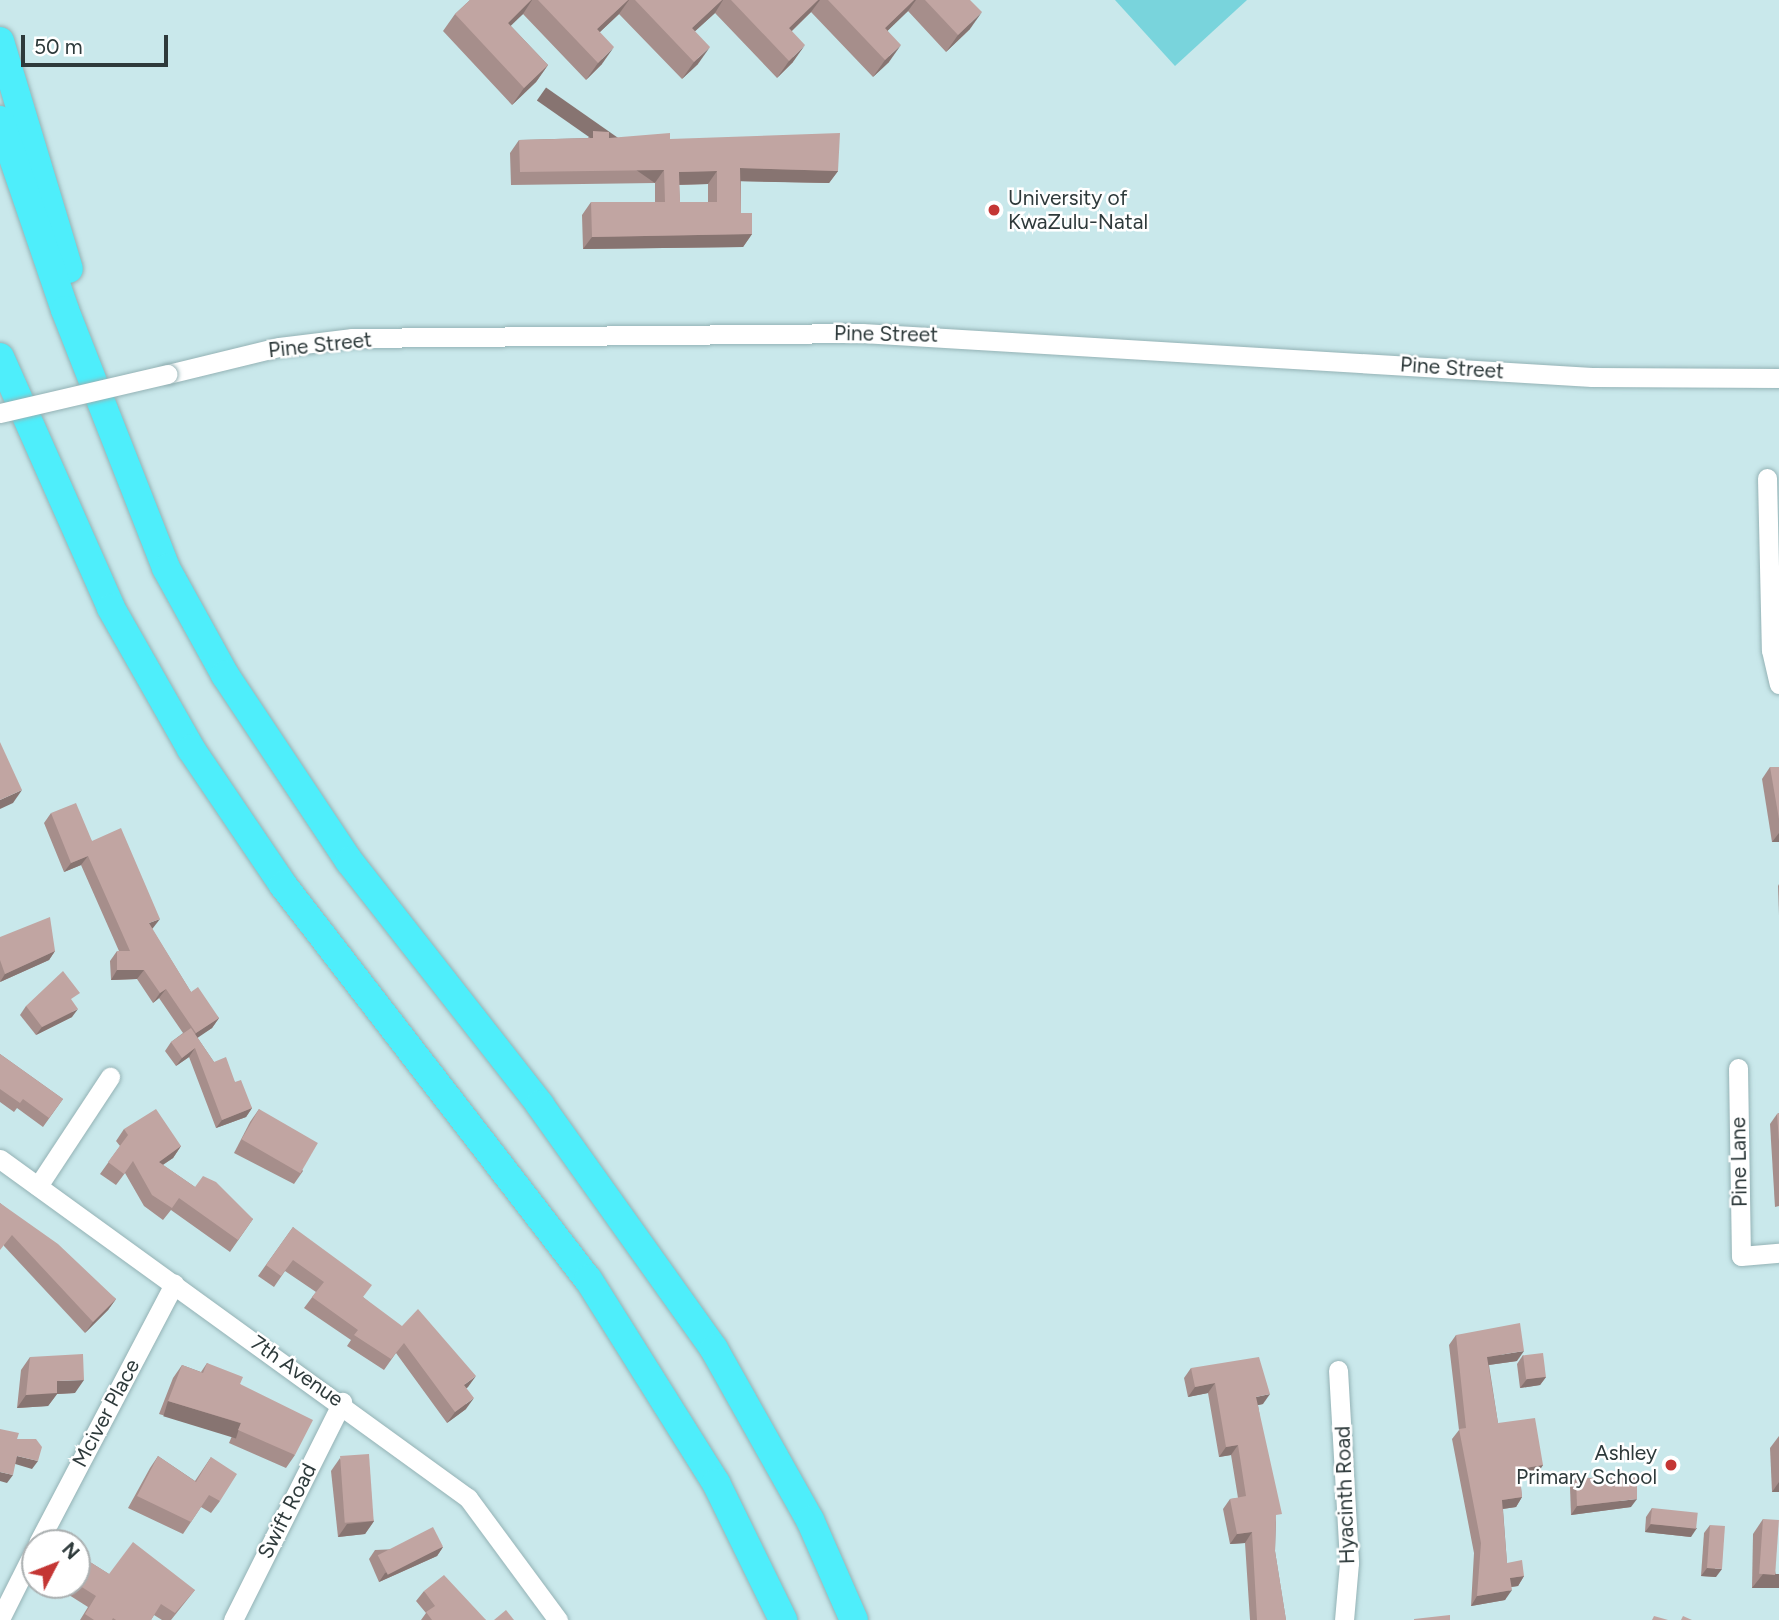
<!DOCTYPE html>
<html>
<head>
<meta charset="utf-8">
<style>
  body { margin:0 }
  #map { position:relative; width:1779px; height:1620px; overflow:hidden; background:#c9e8eb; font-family:Figtree,sans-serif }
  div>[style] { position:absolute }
  .green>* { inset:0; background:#79d4dc }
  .roads { filter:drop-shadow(0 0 2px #94b2b5) drop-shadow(0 0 2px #94b2b5) }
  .minor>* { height:19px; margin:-9.5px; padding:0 9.5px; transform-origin:9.5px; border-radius:9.5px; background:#fff }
  .highway>* { height:28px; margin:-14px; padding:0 14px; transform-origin:14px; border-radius:14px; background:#4eeefb }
  .bridges { filter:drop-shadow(0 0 2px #94b2b5) drop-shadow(0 0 2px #94b2b5) }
  .minor-bridge>* { height:19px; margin:-9.5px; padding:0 9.5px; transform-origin:9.5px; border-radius:9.5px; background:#fff }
  .wall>* { inset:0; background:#a68e8b }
  .shaded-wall>* { inset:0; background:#877471; transform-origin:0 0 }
  .building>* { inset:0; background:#c1a5a2; transform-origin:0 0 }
  .dots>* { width:19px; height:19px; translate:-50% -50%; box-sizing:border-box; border:4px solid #fff; border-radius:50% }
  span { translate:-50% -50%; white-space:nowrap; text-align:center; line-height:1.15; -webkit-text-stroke:5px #fff; paint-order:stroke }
  .poi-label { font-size:21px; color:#2e3a3b }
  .left { translate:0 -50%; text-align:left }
  .right { translate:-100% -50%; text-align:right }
  .street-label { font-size:21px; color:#2e3a3b }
  .north { position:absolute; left:21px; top:1529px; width:70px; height:70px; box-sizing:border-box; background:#fff; border:2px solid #abb0b1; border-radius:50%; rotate:48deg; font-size:19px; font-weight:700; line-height:28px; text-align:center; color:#2e3a3b }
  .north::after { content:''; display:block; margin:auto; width:24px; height:32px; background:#c43634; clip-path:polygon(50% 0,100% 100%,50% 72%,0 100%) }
  .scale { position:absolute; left:21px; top:35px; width:147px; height:32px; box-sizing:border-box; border:4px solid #2e3a3b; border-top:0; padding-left:9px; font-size:21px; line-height:24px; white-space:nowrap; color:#2e3a3b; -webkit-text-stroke:5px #fff; paint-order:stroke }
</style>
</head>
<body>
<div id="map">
  <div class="green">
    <div style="clip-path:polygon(1115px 0,1247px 0,1175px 66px)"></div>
  </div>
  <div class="roads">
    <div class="minor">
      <div style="left:168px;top:374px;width:114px;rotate:-13.7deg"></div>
      <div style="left:279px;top:347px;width:74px;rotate:-7deg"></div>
      <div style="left:352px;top:338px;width:510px;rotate:-0.56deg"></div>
      <div style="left:862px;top:333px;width:731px;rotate:3.45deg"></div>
      <div style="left:1592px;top:377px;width:187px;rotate:0.3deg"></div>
      <div style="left:1767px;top:478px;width:172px;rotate:88.7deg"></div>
      <div style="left:1771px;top:650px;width:35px;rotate:77deg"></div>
      <div style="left:1738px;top:1068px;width:188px;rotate:89.1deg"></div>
      <div style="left:1741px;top:1256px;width:38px;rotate:-5deg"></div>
      <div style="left:0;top:1159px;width:578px;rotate:35.92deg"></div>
      <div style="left:468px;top:1498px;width:152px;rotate:53.6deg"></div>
      <div style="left:38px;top:1186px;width:131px;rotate:-56.6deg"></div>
      <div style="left:1338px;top:1370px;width:193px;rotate:86.7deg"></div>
      <div style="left:1349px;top:1563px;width:57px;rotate:95deg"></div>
      <div style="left:38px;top:1543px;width:293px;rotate:-62.3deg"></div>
      <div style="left:0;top:1619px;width:78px;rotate:-63.4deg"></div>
      <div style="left:233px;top:1620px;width:244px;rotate:-63.4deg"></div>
    </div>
    <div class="highway">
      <div style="left:0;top:41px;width:238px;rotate:73.2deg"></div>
      <div style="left:0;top:120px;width:201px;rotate:71.1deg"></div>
      <div style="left:65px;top:310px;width:277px;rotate:68.6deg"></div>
      <div style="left:166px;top:568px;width:122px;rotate:61.1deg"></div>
      <div style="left:225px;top:675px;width:224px;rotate:56.3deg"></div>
      <div style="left:349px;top:861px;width:310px;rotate:51.9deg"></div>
      <div style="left:540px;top:1105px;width:300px;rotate:54.5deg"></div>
      <div style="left:714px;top:1349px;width:196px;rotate:60.7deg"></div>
      <div style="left:810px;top:1520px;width:109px;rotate:66.3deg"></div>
      <div style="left:0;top:357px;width:274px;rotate:66.1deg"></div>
      <div style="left:111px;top:608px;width:162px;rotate:60.4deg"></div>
      <div style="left:191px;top:749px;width:164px;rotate:55.9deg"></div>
      <div style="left:283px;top:885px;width:498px;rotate:52.3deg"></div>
      <div style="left:588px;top:1279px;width:241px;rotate:57.9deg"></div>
      <div style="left:716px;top:1483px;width:153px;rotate:63.9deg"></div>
    </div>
  </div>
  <div class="bridges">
    <div class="minor-bridge">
      <div style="left:0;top:413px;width:172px;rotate:-13.1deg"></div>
    </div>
  </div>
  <div class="wall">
    <div style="clip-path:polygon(470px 0,970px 0,970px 29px,946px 52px,908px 11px,888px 30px,889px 62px,873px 77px,811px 12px,792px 31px,793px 62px,777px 78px,715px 13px,695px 31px,698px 64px,682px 79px,619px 14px,600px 32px,602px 64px,586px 80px,523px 14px,510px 25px,548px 65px,536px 82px,512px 105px,443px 31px,455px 14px)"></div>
    <div style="clip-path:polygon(evenodd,593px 131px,609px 138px,670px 139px,838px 171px,829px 183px,741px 181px,741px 213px,752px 234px,743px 247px,583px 249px,582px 215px,591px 202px,655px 202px,655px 183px,511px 185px,510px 153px,519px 140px,588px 138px,593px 131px,708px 184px,708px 202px,680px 202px,679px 185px,708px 184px)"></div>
    <div style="clip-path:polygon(1770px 767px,1779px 767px,1779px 842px,1772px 842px,1762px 779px)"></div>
    <div style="clip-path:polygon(51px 813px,92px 841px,153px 928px,152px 929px,191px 992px,219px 1018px,212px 1028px,197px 1037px,214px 1062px,235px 1082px,252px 1108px,246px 1117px,216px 1128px,189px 1057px,176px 1066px,165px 1051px,171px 1042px,183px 1033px,159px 998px,153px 1003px,137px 979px,111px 980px,110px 961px,117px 951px,119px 951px,81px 865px,64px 872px,44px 823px)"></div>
    <div style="clip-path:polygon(1779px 884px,1779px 915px,1778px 886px)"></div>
    <div style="clip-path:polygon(0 937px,55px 951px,49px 960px,0 982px)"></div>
    <div style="clip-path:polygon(73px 1002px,72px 1017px,36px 1035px,20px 1015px,26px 1006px)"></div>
    <div style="clip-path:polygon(0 1054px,63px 1099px,43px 1127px,17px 1108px,14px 1112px,0 1102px)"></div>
    <div style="clip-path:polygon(259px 1109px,303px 1171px,294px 1184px,234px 1153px,250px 1122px)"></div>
    <div style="clip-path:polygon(1779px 1113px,1779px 1206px,1775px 1207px,1770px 1124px,1777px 1114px)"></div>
    <div style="clip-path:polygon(124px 1129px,181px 1146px,173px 1158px,163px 1165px,195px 1187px,253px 1219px,230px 1252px,171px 1210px,163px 1220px,144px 1206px,125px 1173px,116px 1185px,100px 1174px,120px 1146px,116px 1141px)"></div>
    <div style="clip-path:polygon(0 1203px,116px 1299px,108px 1310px,85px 1333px,4px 1246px)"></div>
    <div style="clip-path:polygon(293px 1227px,363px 1297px,468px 1387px,466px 1388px,466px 1409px,447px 1423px,396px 1353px,384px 1370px,347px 1346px,351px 1340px,304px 1308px,316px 1292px,285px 1271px,274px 1287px,258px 1276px)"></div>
    <div style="clip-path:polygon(1456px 1335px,1517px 1361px,1489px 1365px,1498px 1423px,1543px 1465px,1536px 1475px,1520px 1477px,1522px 1497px,1516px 1507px,1503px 1509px,1507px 1563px,1524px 1576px,1518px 1586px,1511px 1587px,1505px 1600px,1471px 1606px,1474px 1553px,1452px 1439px,1459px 1430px,1449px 1345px)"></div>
    <div style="clip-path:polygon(1523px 1355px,1546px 1377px,1540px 1385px,1520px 1388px,1517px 1364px)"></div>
    <div style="clip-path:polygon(30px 1357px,75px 1393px,57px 1394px,48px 1406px,17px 1408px,21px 1370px)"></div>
    <div style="clip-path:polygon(207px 1363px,240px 1384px,295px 1455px,286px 1468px,229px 1443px,232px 1436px,159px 1414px,173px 1378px,182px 1365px,201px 1372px)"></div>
    <div style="clip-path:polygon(1191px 1368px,1263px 1404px,1258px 1405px,1276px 1522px,1275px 1551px,1286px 1620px,1250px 1620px,1245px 1543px,1230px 1544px,1223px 1509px,1230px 1499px,1238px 1498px,1231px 1455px,1219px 1457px,1208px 1393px,1188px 1397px,1184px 1378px)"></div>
    <div style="clip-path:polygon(1779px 1436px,1779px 1492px,1772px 1492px,1770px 1448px)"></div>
    <div style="clip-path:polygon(158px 1456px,195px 1481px,211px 1457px,220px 1501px,211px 1513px,201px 1507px,183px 1534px,128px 1508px,150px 1468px)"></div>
    <div style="clip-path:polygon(340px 1458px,374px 1521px,365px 1534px,338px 1537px,331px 1471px)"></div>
    <div style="clip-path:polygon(1576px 1478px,1631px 1507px,1571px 1515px,1570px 1487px)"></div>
    <div style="clip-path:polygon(1652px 1508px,1691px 1537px,1645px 1532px,1646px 1517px)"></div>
    <div style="clip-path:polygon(1763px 1519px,1779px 1588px,1752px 1588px,1753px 1534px)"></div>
    <div style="clip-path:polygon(1710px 1525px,1716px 1577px,1701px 1576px,1704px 1533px)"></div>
    <div style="clip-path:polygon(443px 1547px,437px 1556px,379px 1582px,369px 1559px,375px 1550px)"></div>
    <div style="clip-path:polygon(90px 1562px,109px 1574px,195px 1590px,171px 1620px,162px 1620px,154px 1615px,151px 1620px,80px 1620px,88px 1607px,69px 1595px,75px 1585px,77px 1585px,77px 1582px)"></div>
    <div style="clip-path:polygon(424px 1591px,486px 1620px,421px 1620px,426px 1613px,416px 1601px)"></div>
  </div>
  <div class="shaded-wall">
    <div style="clip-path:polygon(531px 0,532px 0,523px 14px,496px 40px,508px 23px)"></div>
    <div style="clip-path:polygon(628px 0,629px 0,619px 14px,585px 46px,597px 29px)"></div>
    <div style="clip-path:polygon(722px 0,723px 0,715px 13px,680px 45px,692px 28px)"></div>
    <div style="clip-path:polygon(818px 0,820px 0,811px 12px,777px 45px,789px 28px)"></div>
    <div style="clip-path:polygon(914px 0,916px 0,908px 11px,873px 45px,885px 28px)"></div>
    <div style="clip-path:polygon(982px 12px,970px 29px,946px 52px,958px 35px)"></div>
    <div style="clip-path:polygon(805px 45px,793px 62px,777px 78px,789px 61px)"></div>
    <div style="clip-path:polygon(901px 45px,889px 62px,873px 77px,885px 60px)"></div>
    <div style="clip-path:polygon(614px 47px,602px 64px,586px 80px,598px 63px)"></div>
    <div style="clip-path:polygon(710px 47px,698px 64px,682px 79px,694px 62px)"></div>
    <div style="clip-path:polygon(548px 65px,536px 82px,512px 105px,524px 88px)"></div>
    <div style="clip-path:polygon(740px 168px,838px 171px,829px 183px,731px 181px)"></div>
    <div style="left:664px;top:170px;width:16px;height:144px;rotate:125deg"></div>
    <div style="clip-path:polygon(717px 171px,708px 184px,670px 185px,679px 172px)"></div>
    <div style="clip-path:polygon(752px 234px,743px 247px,583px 249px,592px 237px)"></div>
    <div style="clip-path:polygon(22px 790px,13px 803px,0 809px,0 800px)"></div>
    <div style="clip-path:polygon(1779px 833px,1779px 842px,1772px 842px)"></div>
    <div style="clip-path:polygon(88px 856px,81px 865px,64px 872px,71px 863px)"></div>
    <div style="clip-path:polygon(160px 919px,153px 928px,142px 933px,149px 923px)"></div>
    <div style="clip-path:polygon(55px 951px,49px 960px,0 982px,5px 974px)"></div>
    <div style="clip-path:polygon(117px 970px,144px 970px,137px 979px,111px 980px)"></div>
    <div style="clip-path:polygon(166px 989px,159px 998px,153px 1003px,160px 993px)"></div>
    <div style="clip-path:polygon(78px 1009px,72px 1017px,36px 1035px,42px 1027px)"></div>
    <div style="clip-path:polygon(219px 1018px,212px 1028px,190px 1043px,196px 1033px)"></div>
    <div style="clip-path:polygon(195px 1048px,189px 1057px,176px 1066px,182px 1058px)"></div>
    <div style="clip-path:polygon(252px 1108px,246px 1117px,216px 1128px,222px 1120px)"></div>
    <div style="clip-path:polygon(181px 1146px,173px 1158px,150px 1173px,159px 1162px)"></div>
    <div style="clip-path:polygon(116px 1299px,108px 1310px,85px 1333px,93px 1322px)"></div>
    <div style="clip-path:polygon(1524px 1351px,1517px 1361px,1481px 1366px,1487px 1357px)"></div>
    <div style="clip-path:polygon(476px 1376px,468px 1387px,456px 1396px,464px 1385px)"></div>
    <div style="clip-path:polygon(1546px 1377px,1540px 1385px,1520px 1388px,1527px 1379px)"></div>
    <div style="clip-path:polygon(84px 1380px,75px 1393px,57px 1394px,48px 1406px,17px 1408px,26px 1395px,57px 1381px)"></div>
    <div style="clip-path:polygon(1215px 1383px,1208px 1393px,1188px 1397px,1195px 1387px)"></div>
    <div style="clip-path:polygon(1270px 1394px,1263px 1404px,1249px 1407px,1256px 1397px)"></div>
    <div style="clip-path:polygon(474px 1398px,466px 1409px,447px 1423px,455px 1412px)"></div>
    <div style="left:168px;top:1401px;width:76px;height:16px;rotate:17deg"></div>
    <div style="clip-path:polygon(1238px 1445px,1231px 1455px,1219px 1457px,1226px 1447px)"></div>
    <div style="clip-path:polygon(17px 1456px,38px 1461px,32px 1469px,12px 1463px)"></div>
    <div style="clip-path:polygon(1543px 1465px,1536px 1475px,1512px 1479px,1519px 1469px)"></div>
    <div style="clip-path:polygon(0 1472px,13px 1475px,7px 1483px,0 1481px)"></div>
    <div style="clip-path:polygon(1779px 1482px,1779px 1492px,1772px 1492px)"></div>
    <div style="clip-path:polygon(1522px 1497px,1516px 1507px,1495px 1510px,1502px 1500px)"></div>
    <div style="clip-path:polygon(1637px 1499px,1631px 1507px,1571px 1515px,1577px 1506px)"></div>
    <div style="clip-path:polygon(374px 1521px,365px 1534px,338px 1537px,347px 1524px)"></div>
    <div style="clip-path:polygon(1651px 1524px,1697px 1528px,1691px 1537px,1645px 1532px)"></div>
    <div style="clip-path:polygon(1252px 1532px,1245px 1543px,1230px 1544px,1237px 1534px)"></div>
    <div style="clip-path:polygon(443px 1547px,437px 1556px,379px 1582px,385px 1573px)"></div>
    <div style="clip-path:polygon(1707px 1568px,1722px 1569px,1716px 1577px,1701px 1576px)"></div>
    <div style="clip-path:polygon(1763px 1574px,1779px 1574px,1779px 1588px,1752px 1588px)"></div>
    <div style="clip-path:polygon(1524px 1576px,1518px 1586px,1503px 1588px,1510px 1578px)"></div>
    <div style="clip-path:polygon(1512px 1590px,1505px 1600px,1471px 1606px,1477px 1596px)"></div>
  </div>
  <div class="building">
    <div style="clip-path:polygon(470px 0,531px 0,508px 23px,548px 65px,524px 88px,455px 14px)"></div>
    <div style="clip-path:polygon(538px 0,628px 0,597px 29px,614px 47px,598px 63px)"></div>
    <div style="clip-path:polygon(635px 0,722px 0,692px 28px,710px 47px,694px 62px)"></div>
    <div style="clip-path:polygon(731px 0,818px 0,789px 28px,805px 45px,789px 61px)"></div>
    <div style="clip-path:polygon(828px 0,914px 0,885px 28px,901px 45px,885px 60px)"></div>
    <div style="clip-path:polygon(925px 0,970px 0,982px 12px,958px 35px)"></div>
    <div style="clip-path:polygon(evenodd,593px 131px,609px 132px,609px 138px,670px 133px,670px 139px,840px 133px,838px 171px,740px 168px,741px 213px,752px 213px,752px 234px,592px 237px,591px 202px,665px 202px,664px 170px,520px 172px,519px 140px,593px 138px,593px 131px,717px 171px,717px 202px,680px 202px,679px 172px,717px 171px)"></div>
    <div style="clip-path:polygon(0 742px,22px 790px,0 800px)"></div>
    <div style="clip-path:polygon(1770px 767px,1779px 767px,1779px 819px)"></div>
    <div style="clip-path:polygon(76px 803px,92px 841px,121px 828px,160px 919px,149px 923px,191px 992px,198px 987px,219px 1018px,196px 1033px,166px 989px,160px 993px,144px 970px,117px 970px,117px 951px,130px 951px,88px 856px,71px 863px,51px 813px)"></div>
    <div style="clip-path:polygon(50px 917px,55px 951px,5px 974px,0 960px,0 937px)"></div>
    <div style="clip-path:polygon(63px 971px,80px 993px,71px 999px,78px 1009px,42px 1027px,26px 1006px)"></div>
    <div style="clip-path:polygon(191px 1028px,214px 1062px,226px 1057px,235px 1082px,241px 1080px,252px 1108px,222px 1120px,195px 1048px,182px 1058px,171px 1042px)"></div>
    <div style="clip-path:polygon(0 1054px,63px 1099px,49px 1118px,23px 1099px,20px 1103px,0 1089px)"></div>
    <div style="clip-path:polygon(156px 1109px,181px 1146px,159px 1162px,195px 1187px,203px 1176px,216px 1182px,253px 1219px,238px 1240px,179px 1198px,172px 1208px,152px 1195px,133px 1161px,124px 1174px,108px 1162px,128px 1135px,124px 1129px)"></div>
    <div style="left:259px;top:1109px;width:68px;height:35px;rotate:30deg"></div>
    <div style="clip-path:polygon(1779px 1113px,1779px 1142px,1777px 1114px)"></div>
    <div style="clip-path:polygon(0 1203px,58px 1244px,116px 1299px,93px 1322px,12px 1235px,0 1250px)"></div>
    <div style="clip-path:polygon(293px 1227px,372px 1285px,363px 1297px,402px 1326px,418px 1309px,476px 1376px,464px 1385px,474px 1398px,455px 1412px,404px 1343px,391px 1359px,354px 1335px,358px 1330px,312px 1297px,324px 1282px,293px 1260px,281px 1276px,266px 1265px)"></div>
    <div style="clip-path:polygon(1520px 1323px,1524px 1351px,1487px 1357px,1498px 1423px,1535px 1418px,1543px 1465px,1519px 1469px,1522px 1497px,1502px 1500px,1507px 1563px,1522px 1560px,1524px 1576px,1510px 1578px,1512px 1590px,1477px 1596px,1481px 1543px,1459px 1429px,1466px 1428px,1456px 1335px)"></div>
    <div style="left:1543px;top:1353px;width:24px;height:20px;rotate:83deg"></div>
    <div style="clip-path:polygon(83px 1354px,84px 1380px,57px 1381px,57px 1393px,26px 1395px,30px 1357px)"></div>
    <div style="clip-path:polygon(1259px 1357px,1270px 1394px,1256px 1397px,1282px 1514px,1276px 1515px,1275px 1551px,1286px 1620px,1257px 1620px,1252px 1532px,1237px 1534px,1230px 1499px,1246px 1496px,1238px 1445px,1226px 1447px,1215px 1383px,1195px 1387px,1191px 1368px)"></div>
    <div style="clip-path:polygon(207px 1363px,243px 1377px,240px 1384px,313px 1420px,295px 1455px,238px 1430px,241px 1423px,168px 1401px,182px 1365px,203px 1373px)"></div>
    <div style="clip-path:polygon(0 1429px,19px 1433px,17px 1439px,36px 1439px,42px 1447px,38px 1461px,17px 1456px,13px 1475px,0 1472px)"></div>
    <div style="left:369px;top:1454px;width:67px;height:29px;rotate:86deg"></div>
    <div style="clip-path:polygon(158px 1456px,196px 1482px,211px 1457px,237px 1474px,220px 1501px,209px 1495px,191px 1522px,137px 1496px)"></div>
    <div style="clip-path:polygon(1637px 1477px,1637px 1499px,1577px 1506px,1576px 1478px)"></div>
    <div style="left:1652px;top:1508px;width:46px;height:16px;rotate:6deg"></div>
    <div style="left:1763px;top:1519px;width:16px;height:55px;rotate:4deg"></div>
    <div style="left:1710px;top:1525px;width:15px;height:43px;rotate:4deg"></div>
    <div style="left:433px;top:1527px;width:22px;height:62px;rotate:63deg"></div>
    <div style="clip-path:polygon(133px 1542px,195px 1590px,175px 1613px,161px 1604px,151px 1620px,116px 1620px,113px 1618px,112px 1620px,94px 1620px,85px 1614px,96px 1596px,77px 1584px,90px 1562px,109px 1574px)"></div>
    <div style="clip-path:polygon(444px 1575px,486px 1620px,432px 1620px,426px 1612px,435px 1606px,424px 1591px)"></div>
    <div style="clip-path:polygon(506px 1610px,514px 1620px,494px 1620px)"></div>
    <div style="clip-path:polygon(1450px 1615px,1450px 1620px,1414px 1620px,1414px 1619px)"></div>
    <div style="clip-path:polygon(1654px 1616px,1668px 1620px,1652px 1620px)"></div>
    <div style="clip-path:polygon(1683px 1616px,1692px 1620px,1681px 1620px)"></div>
  </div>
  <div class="dots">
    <div style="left:994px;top:210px;background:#c43634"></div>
    <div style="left:1671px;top:1465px;background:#c43634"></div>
  </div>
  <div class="poi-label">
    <span class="left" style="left:1008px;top:210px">University of<br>KwaZulu-Natal</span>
    <span class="right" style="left:1657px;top:1465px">Ashley<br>Primary School</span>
  </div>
  <div class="street-label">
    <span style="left:886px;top:334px;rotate:1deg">Pine Street</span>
    <span style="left:320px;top:345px;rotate:-6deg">Pine Street</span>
    <span style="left:1452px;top:368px;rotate:4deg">Pine Street</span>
    <span style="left:1739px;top:1162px;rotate:-91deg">Pine Lane</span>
    <span style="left:297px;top:1371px;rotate:35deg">7th Avenue</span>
    <span style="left:106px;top:1413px;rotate:-62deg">Mciver Place</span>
    <span style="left:1345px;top:1495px;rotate:-92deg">Hyacinth Road</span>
    <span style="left:287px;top:1511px;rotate:-63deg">Swift Road</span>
  </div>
  <div class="north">N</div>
  <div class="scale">50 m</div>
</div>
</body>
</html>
